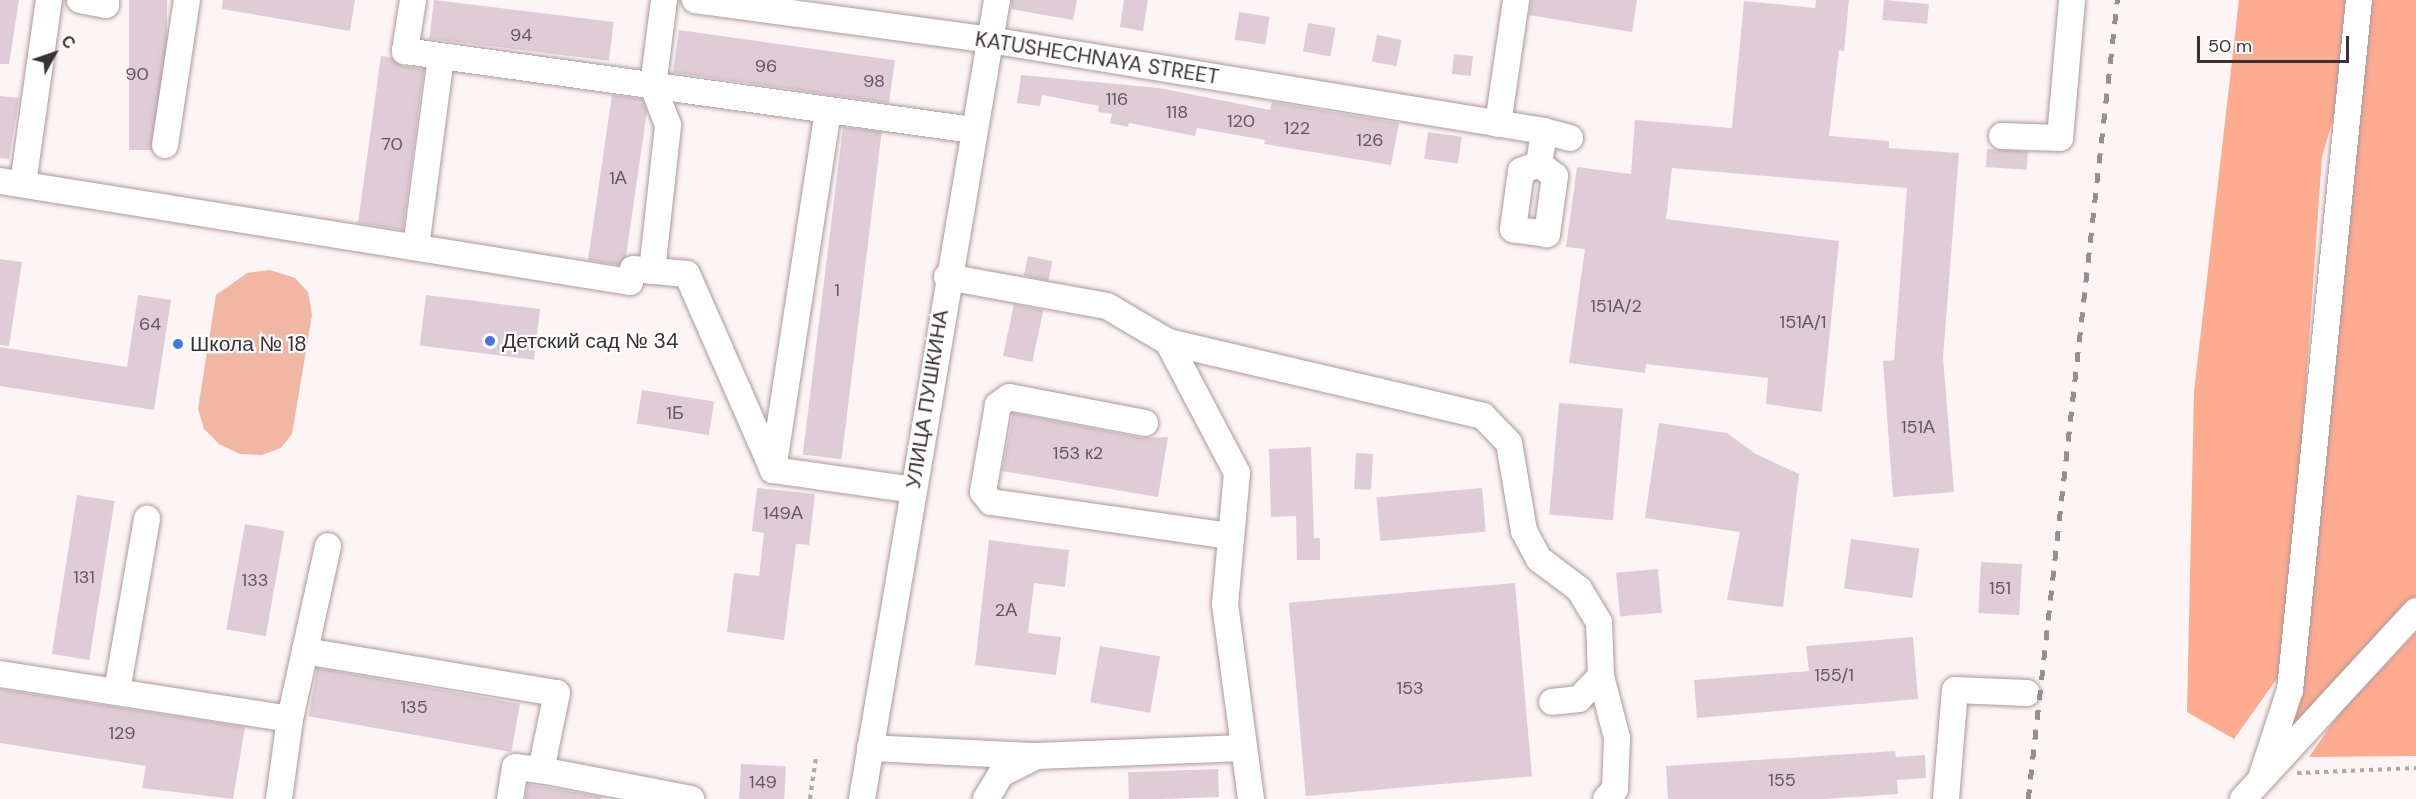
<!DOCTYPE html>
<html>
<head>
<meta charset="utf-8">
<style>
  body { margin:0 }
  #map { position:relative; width:2416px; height:799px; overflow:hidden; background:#fdf4f6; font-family:"DM Sans",sans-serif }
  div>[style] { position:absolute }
  .green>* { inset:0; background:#f2b7a3 }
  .forest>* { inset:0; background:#feac8f }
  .building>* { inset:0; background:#dfccd7; transform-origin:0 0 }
  .path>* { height:4px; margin-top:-2px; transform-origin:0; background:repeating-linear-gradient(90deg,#b0a7a9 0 4.5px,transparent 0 9px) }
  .roads { filter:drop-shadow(0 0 2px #ad989d) drop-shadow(0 0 2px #ad989d) }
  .minor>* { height:26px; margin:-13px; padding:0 13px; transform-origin:13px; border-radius:13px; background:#fff }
  .rail>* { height:4.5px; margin-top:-2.25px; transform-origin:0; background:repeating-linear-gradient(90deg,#978e91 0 10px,transparent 0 20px) }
  .dots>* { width:16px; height:16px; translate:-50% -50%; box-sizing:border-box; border:3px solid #fff; border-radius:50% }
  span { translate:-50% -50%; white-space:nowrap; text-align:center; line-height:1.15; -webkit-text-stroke:4.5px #fff; paint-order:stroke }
  .number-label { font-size:18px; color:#63585d }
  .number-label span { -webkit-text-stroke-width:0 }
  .street-label { font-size:21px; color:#3a3134 }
  .poi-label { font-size:21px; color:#3a3134 }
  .left { translate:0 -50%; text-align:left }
  .north { position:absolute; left:24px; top:24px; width:60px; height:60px; -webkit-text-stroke:4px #fff; paint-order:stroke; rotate:50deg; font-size:16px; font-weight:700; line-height:24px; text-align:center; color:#3a3134 }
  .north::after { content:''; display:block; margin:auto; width:21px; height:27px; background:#3a3134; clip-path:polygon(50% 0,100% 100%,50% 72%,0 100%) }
  .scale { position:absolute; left:2197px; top:36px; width:152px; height:27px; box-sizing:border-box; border:3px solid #3a3134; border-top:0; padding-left:8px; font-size:18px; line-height:21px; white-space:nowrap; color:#3a3134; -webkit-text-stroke:4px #fff; paint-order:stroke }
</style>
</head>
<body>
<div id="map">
  <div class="green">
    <div style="clip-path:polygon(270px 270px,295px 278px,308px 292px,312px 315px,292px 434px,281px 448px,262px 455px,240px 454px,219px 444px,204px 429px,198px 409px,216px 295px,247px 273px)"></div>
  </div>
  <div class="forest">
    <div style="clip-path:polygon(2239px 0,2348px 0,2342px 88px,2322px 157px,2286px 666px,2234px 739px,2187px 712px,2194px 392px)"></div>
    <div style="clip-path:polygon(2370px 0,2416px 0,2416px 599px,2292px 731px)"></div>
    <div style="clip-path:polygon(2416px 632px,2416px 756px,2309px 757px,2338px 715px)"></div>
  </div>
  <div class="building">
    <div style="clip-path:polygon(0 0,19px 0,9px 64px,0 64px)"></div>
    <div style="left:129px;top:0;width:38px;height:150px"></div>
    <div style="clip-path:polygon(223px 0,355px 0,350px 31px,222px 9px)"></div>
    <div style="left:434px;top:0;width:181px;height:39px;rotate:7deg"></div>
    <div style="clip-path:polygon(1012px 0,1077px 0,1073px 20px,1011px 9px)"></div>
    <div style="clip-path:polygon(1124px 0,1148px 0,1143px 31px,1120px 27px)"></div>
    <div style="clip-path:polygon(1531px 0,1637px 0,1632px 32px,1529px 15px)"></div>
    <div style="clip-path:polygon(1816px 0,1849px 0,1844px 51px,1839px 50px,1829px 136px,1889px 141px,1889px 148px,1959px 153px,1943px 358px,1954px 492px,1893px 497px,1883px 361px,1894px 360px,1907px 188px,1672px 168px,1666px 219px,1839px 241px,1822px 412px,1766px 404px,1768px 378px,1646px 364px,1645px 373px,1569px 363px,1585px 249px,1566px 247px,1577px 167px,1631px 174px,1635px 120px,1732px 128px,1744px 1px,1815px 8px)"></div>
    <div style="left:1884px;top:0;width:45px;height:20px;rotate:5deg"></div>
    <div style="left:1239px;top:12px;width:31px;height:28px;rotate:9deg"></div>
    <div style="left:1308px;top:23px;width:28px;height:29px;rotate:10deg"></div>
    <div style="left:679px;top:30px;width:218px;height:43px;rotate:8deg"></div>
    <div style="left:1377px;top:35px;width:25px;height:27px;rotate:11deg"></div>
    <div style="left:1454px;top:54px;width:19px;height:20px;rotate:6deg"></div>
    <div style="clip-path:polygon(381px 56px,392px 58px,402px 66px,424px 69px,403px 230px,358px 223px)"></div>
    <div style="clip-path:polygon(1021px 75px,1159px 88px,1270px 110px,1272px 102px,1399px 123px,1391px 165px,1264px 144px,1265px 140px,1197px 128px,1195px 136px,1129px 123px,1128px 127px,1110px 123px,1112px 114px,1098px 112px,1099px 106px,1042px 95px,1040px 106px,1017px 103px)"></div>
    <div style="clip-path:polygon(612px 95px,642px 99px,647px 111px,626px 256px,619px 265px,588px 260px)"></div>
    <div style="clip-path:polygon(0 96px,19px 98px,9px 159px,0 158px)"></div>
    <div style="left:843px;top:127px;width:39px;height:330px;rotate:7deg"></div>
    <div style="left:1428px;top:132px;width:34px;height:27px;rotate:8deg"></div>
    <div style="left:1987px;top:149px;width:41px;height:18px;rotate:4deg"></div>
    <div style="left:1028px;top:256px;width:25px;height:20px;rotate:12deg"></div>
    <div style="clip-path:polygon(0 259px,22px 262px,9px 346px,0 345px)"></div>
    <div style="clip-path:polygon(138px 295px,171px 300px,154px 410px,0 386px,0 347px,127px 367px)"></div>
    <div style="left:426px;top:295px;width:115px;height:51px;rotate:7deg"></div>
    <div style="left:1014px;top:304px;width:30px;height:53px;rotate:12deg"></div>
    <div style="left:642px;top:390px;width:73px;height:34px;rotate:9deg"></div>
    <div style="left:1559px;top:403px;width:64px;height:112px;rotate:5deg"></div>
    <div style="clip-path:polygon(1013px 413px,1142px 438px,1168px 437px,1158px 497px,1002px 471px)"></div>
    <div style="clip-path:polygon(1659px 423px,1727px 433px,1756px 454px,1799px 474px,1783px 607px,1727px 600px,1740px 532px,1645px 518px)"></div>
    <div style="clip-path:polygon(1311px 447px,1314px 538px,1320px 538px,1320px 560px,1297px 560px,1296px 516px,1271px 517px,1269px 449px)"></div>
    <div style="left:1356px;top:453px;width:17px;height:36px;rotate:3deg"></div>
    <div style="clip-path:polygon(757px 488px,815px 494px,809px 545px,796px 544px,784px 640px,727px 632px,734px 573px,759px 576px,764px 533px,752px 531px)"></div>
    <div style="left:1482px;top:488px;width:44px;height:106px;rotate:85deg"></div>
    <div style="left:77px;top:495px;width:38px;height:161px;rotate:9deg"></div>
    <div style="left:245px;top:524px;width:40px;height:107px;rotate:10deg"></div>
    <div style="left:1851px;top:539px;width:69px;height:50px;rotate:8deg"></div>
    <div style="clip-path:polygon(989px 540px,1069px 550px,1065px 587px,1034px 583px,1028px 633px,1061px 637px,1056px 675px,975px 665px)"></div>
    <div style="left:1981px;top:562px;width:41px;height:51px;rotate:3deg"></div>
    <div style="left:1658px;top:569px;width:44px;height:42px;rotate:85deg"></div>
    <div style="left:1515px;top:583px;width:194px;height:227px;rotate:85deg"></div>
    <div style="clip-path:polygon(1913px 637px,1918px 699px,1697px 718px,1694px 680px,1809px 671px,1806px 646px)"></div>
    <div style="left:1100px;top:646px;width:61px;height:57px;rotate:10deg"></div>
    <div style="left:317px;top:668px;width:206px;height:49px;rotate:10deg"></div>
    <div style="clip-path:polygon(0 689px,245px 727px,233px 799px,142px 788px,146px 766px,0 743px)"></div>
    <div style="clip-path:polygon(1895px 751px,1896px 757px,1925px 755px,1926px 778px,1897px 780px,1898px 794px,1824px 799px,1668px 799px,1666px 766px)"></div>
    <div style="left:741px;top:764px;width:45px;height:35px;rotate:3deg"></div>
    <div style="left:1218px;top:769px;width:28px;height:90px;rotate:88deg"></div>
    <div style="clip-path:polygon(528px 784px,602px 797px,601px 799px,525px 799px)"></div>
  </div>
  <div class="path">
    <div style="left:2297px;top:773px;width:119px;rotate:-2.4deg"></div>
    <div style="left:810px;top:799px;width:42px;rotate:-81.9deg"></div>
  </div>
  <div class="roads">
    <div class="minor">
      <div style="left:80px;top:0;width:26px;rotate:11deg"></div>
      <div style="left:106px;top:5px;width:5px;rotate:-90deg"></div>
      <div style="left:413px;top:0;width:52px;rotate:98.9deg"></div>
      <div style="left:405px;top:51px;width:573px;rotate:7.92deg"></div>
      <div style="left:695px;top:0;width:298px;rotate:7.7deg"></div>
      <div style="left:990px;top:40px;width:561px;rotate:9.33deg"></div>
      <div style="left:1544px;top:131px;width:27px;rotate:15deg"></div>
      <div style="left:1498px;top:124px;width:125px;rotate:-81.7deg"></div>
      <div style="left:2002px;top:136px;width:58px;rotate:2deg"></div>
      <div style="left:2060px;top:138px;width:139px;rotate:-85deg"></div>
      <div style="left:165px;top:145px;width:147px;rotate:-81.4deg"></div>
      <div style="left:1539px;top:164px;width:20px;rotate:37deg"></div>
      <div style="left:1555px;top:176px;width:59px;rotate:97.9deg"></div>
      <div style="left:1547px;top:234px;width:34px;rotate:-172deg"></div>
      <div style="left:1513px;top:229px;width:59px;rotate:-82.1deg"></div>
      <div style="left:1521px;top:171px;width:19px;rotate:-21deg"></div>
      <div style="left:1539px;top:164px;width:33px;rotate:-81deg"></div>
      <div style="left:0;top:181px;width:638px;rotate:9.11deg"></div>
      <div style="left:630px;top:282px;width:13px;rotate:-77deg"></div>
      <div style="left:633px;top:269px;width:54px;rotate:5.3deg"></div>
      <div style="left:687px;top:274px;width:214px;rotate:66.3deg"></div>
      <div style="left:773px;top:470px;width:141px;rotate:8.1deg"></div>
      <div style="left:23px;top:184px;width:186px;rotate:-82deg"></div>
      <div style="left:416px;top:247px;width:192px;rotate:-82.5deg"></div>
      <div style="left:652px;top:271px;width:147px;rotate:-83.7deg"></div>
      <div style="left:668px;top:125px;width:42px;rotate:-111deg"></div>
      <div style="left:653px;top:86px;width:87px;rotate:-82.7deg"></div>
      <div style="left:947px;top:277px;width:163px;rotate:10.3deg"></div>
      <div style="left:1107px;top:306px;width:71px;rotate:30.5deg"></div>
      <div style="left:1168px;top:342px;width:324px;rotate:13.2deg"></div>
      <div style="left:1483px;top:416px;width:37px;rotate:46deg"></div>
      <div style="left:1509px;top:443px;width:89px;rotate:80.3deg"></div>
      <div style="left:1524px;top:531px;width:32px;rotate:62deg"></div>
      <div style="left:1539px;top:559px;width:50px;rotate:36.9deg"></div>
      <div style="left:1579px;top:589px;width:39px;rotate:59deg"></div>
      <div style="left:1599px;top:622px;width:54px;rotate:87.9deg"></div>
      <div style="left:1601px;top:676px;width:32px;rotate:134deg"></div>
      <div style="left:1579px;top:699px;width:27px;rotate:174deg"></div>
      <div style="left:1168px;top:342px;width:148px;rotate:62.2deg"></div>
      <div style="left:1237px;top:473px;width:132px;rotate:95.2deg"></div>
      <div style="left:1225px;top:604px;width:197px;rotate:82.4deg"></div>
      <div style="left:1145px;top:423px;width:138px;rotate:-169.2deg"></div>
      <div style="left:1009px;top:397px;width:14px;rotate:144deg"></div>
      <div style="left:998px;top:405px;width:88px;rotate:99.8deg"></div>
      <div style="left:983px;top:492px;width:13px;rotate:51deg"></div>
      <div style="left:991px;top:502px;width:242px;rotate:8.1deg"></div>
      <div style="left:773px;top:470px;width:364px;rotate:-81.3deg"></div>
      <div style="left:305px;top:651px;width:255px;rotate:9.5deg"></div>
      <div style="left:557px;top:693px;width:79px;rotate:101.7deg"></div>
      <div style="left:541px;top:770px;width:153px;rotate:10.9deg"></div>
      <div style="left:0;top:674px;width:293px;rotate:8.8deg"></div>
      <div style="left:1601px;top:676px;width:64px;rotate:75.5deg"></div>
      <div style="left:1617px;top:738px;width:51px;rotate:92.2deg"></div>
      <div style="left:1615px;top:789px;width:13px;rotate:132deg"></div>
      <div style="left:117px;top:691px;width:175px;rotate:-80.1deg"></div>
      <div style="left:870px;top:748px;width:165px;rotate:2.8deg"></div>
      <div style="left:2262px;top:775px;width:89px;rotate:-71.8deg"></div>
      <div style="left:2290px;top:690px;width:693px;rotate:-84.29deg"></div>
      <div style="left:279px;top:799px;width:81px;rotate:-82.2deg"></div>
      <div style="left:290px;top:719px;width:177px;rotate:-77.6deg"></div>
      <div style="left:510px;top:799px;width:32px;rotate:-81deg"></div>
      <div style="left:515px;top:767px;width:26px;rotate:7deg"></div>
      <div style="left:862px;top:799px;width:810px;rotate:-80.41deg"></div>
      <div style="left:986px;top:799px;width:29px;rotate:-59deg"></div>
      <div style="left:1001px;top:774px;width:39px;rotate:-27deg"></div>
      <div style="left:1036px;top:756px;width:208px;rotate:-2.2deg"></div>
      <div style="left:1946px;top:799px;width:109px;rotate:-85.3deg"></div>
      <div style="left:1955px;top:690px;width:72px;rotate:2.4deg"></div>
      <div style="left:2243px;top:799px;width:255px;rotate:-47.4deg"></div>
    </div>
  </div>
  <div class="rail">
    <div style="left:2028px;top:799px;width:804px;rotate:-83.64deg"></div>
  </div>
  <div class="dots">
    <div style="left:490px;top:341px;background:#4574e5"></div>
    <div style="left:178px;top:344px;background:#4574e5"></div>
  </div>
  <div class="number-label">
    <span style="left:521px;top:35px">94</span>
    <span style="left:766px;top:66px">96</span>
    <span style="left:137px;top:74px">90</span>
    <span style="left:874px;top:81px">98</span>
    <span style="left:1117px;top:99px">116</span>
    <span style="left:1177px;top:112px">118</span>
    <span style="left:1241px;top:121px">120</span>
    <span style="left:1297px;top:128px">122</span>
    <span style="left:1370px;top:140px">126</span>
    <span style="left:392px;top:144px">70</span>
    <span style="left:618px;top:178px">1А</span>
    <span style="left:837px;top:290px">1</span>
    <span style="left:1616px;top:306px">151А/2</span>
    <span style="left:1803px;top:322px">151А/1</span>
    <span style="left:150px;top:324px">64</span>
    <span style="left:675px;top:413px">1Б</span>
    <span style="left:1918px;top:427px">151А</span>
    <span style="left:1078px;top:453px">153 к2</span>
    <span style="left:783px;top:513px">149А</span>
    <span style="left:84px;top:577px">131</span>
    <span style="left:255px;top:580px">133</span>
    <span style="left:2000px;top:588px">151</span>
    <span style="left:1006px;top:610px">2А</span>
    <span style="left:1834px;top:675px">155/1</span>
    <span style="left:1410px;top:688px">153</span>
    <span style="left:414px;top:707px">135</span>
    <span style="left:122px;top:733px">129</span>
    <span style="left:1782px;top:780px">155</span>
    <span style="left:763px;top:782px">149</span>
  </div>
  <div class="street-label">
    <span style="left:1097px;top:58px;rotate:9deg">KATUSHECHNAYA STREET</span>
    <span style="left:927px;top:399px;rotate:-81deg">УЛИЦА ПУШКИНА</span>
  </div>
  <div class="poi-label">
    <span class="left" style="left:502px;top:341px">Детский сад № 34</span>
    <span class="left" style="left:190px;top:344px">Школа № 18</span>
  </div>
  <div class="north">С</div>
  <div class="scale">50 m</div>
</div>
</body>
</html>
